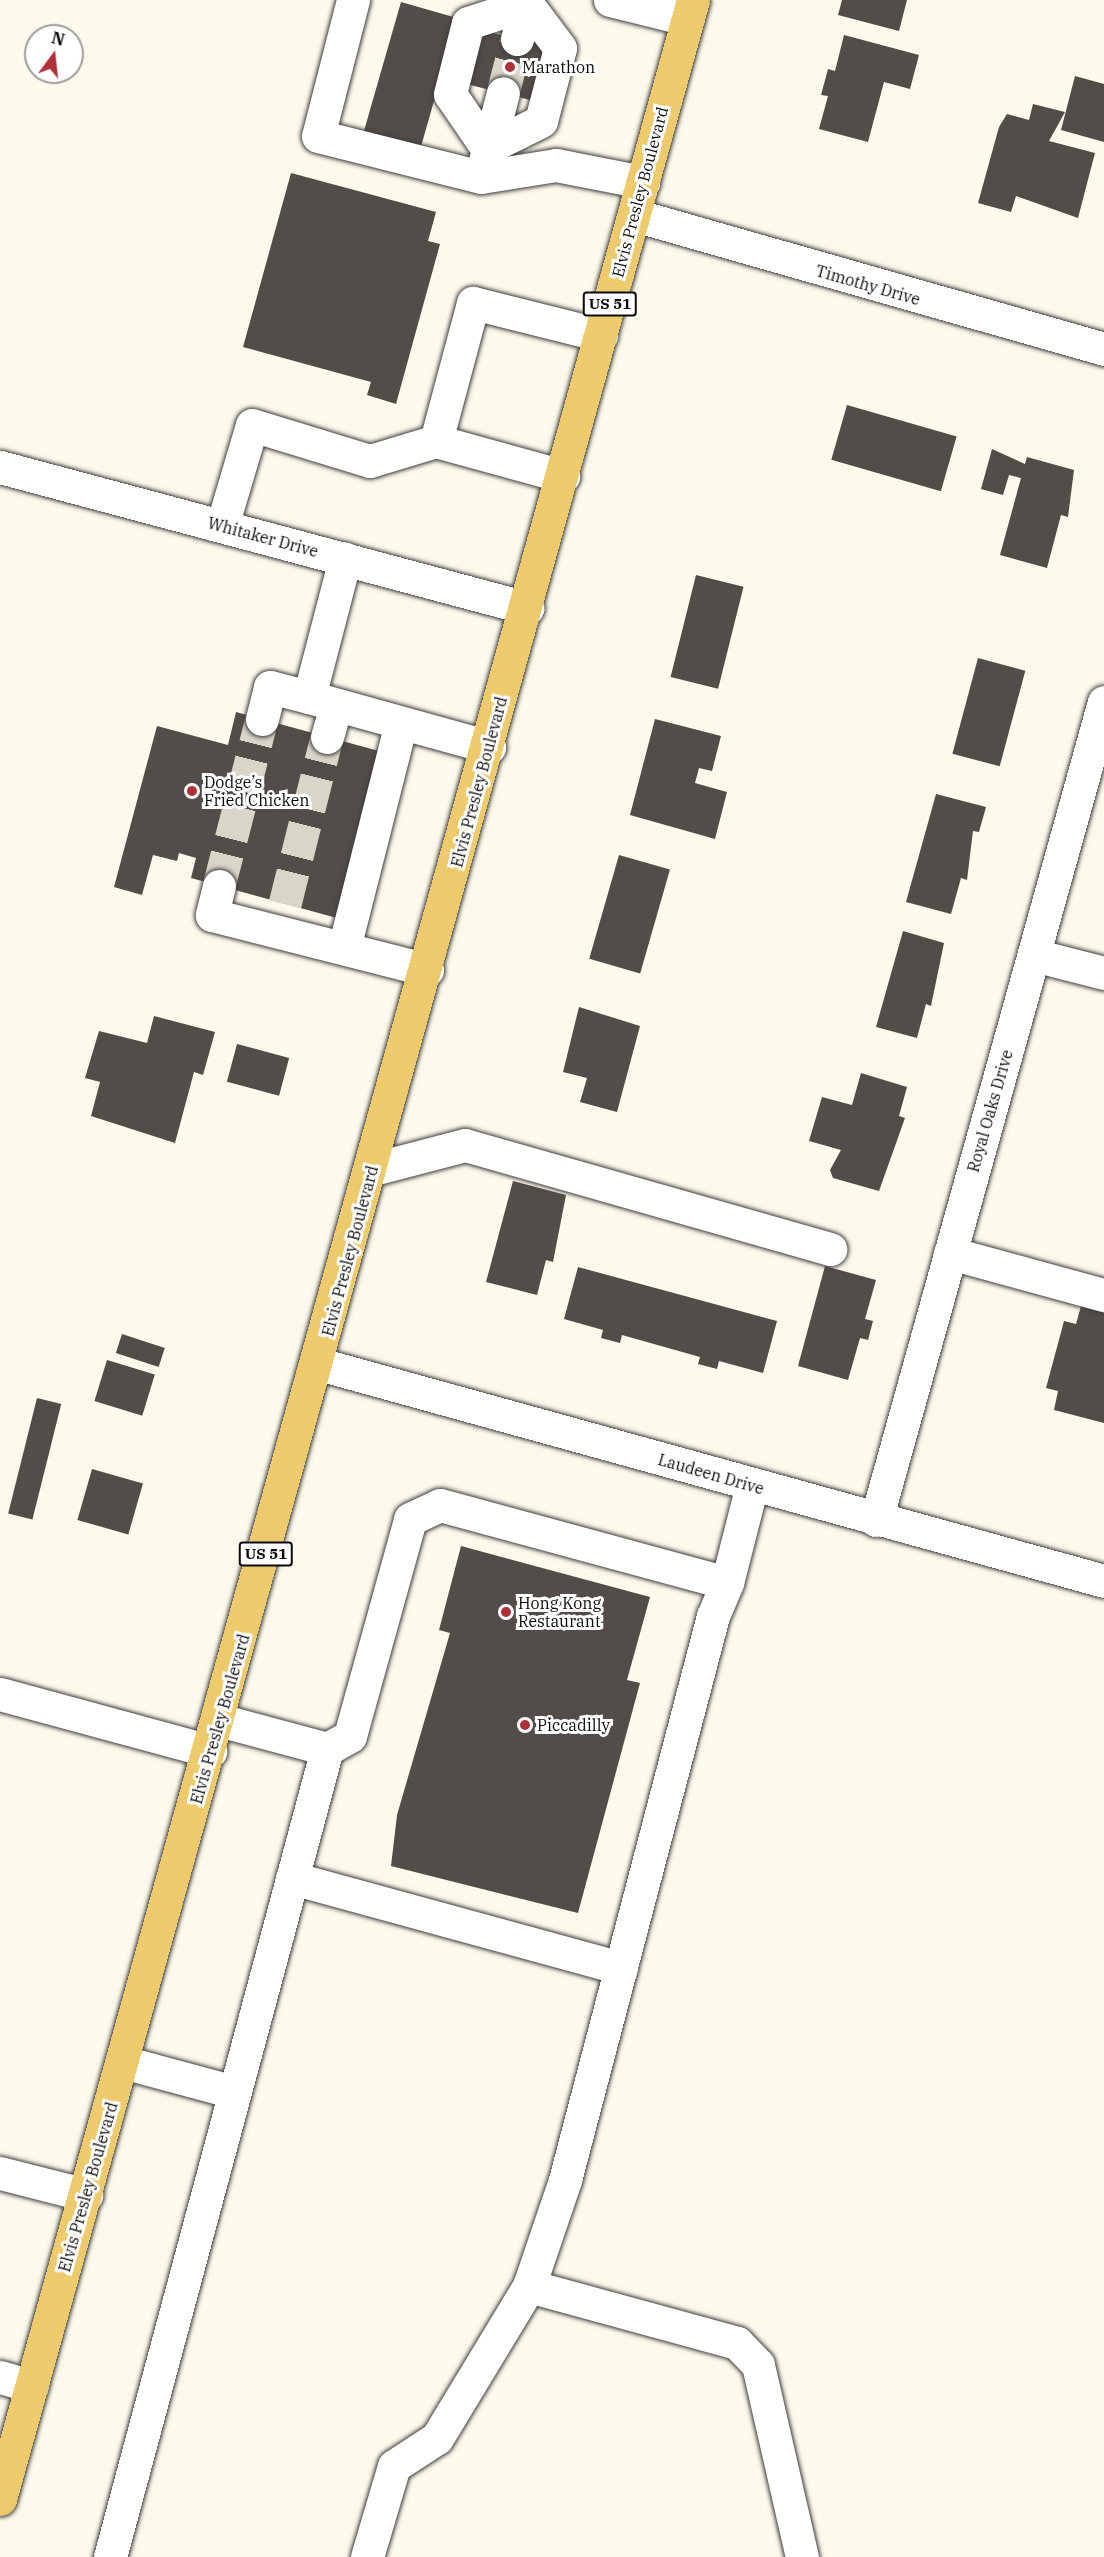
<!DOCTYPE html>
<html>
<head>
<meta charset="utf-8">
<style>
  body { margin:0 }
  #map { position:relative; width:1104px; height:2557px; overflow:hidden; background:#fdf9eb; font-family:"IBM Plex Serif",serif }
  div>[style] { position:absolute }
  .building>* { inset:0; background:#534d49; transform-origin:0 0 }
  .minor-tunnel>* { height:33px; margin-top:-16.5px; transform-origin:0; background:repeating-linear-gradient(90deg,#d9d5c9 0 33px,transparent 0 49px) }
  .roads { filter:drop-shadow(0 0 2px #3e3e3e) drop-shadow(0 0 2px #3e3e3e) }
  .minor>* { height:33px; margin:-16.5px; padding:0 16.5px; transform-origin:16.5px; border-radius:16.5px; background:#fff }
  .major>* { height:33px; margin:-16.5px; padding:0 16.5px; transform-origin:16.5px; border-radius:16.5px; background:#edcb6c }
  .dots>* { width:16px; height:16px; translate:-50% -50%; box-sizing:border-box; border:3px solid #fff; border-radius:50% }
  span { translate:-50% -50%; white-space:nowrap; text-align:center; line-height:1.15; -webkit-text-stroke:6px #fff; paint-order:stroke }
  .shield-label span { padding:2px 4px; background:#fff; border:2px solid; border-radius:4px; -webkit-text-stroke-width:0 }
  .shield-label { font-size:15px; color:#0b0b0b; font-weight:700 }
  .poi-label { font-size:16px; color:#0b0b0b }
  .left { translate:0 -50%; text-align:left }
  .street-label { font-size:16px; color:#0b0b0b }
  .north { position:absolute; left:24px; top:24px; width:60px; height:60px; box-sizing:border-box; background:#fff; border:2px solid #9d9d9d; border-radius:50%; rotate:15deg; font-size:16px; font-weight:700; line-height:24px; text-align:center; color:#0b0b0b }
  .north::after { content:''; display:block; margin:auto; width:21px; height:27px; background:#af3039; clip-path:polygon(50% 0,100% 100%,50% 72%,0 100%) }
</style>
</head>
<body>
<div id="map">
  <div class="building">
    <div style="clip-path:polygon(842px 0,907px 0,899px 31px,838px 15px)"></div>
    <div style="left:401px;top:2px;width:59px;height:139px;rotate:16deg"></div>
    <div style="left:473px;top:28px;width:85px;height:56px;rotate:14deg"></div>
    <div style="clip-path:polygon(844px 35px,919px 55px,910px 89px,884px 82px,868px 142px,819px 129px,828px 96px,821px 95px,828px 69px,835px 71px)"></div>
    <div style="clip-path:polygon(1075px 76px,1104px 84px,1104px 142px,1061px 130px)"></div>
    <div style="clip-path:polygon(1033px 104px,1065px 112px,1049px 141px,1095px 153px,1078px 218px,1016px 196px,1011px 212px,978px 203px,999px 127px,1007px 114px,1029px 120px)"></div>
    <div style="clip-path:polygon(291px 173px,436px 212px,428px 241px,440px 244px,396px 404px,367px 395px,371px 382px,243px 347px)"></div>
    <div style="left:847px;top:405px;width:114px;height:57px;rotate:16deg"></div>
    <div style="clip-path:polygon(992px 449px,1025px 464px,1027px 457px,1074px 470px,1068px 517px,1061px 515px,1047px 568px,1000px 555px,1021px 478px,1009px 475px,1003px 495px,981px 489px)"></div>
    <div style="left:696px;top:575px;width:49px;height:105px;rotate:14deg"></div>
    <div style="left:978px;top:658px;width:49px;height:99px;rotate:15deg"></div>
    <div style="clip-path:polygon(236px 712px,390px 754px,344px 920px,191px 878px,196px 858px,179px 853px,177px 861px,153px 855px,142px 895px,114px 887px,157px 726px,228px 745px)"></div>
    <div style="clip-path:polygon(655px 719px,721px 736px,712px 771px,699px 768px,695px 783px,727px 792px,715px 839px,630px 815px)"></div>
    <div style="clip-path:polygon(936px 794px,986px 807px,979px 832px,973px 831px,967px 880px,961px 878px,951px 914px,906px 902px)"></div>
    <div style="left:619px;top:855px;width:53px;height:108px;rotate:16deg"></div>
    <div style="clip-path:polygon(903px 931px,944px 943px,931px 1006px,926px 1004px,917px 1038px,876px 1027px)"></div>
    <div style="clip-path:polygon(579px 1007px,640px 1026px,617px 1112px,580px 1102px,587px 1078px,563px 1072px)"></div>
    <div style="clip-path:polygon(154px 1016px,215px 1032px,203px 1075px,194px 1072px,175px 1143px,91px 1116px,100px 1082px,85px 1078px,99px 1031px,147px 1043px)"></div>
    <div style="left:237px;top:1044px;width:54px;height:39px;rotate:15deg"></div>
    <div style="clip-path:polygon(861px 1073px,907px 1087px,899px 1116px,905px 1118px,879px 1191px,833px 1178px,830px 1170px,841px 1150px,809px 1141px,822px 1097px,852px 1105px)"></div>
    <div style="clip-path:polygon(513px 1181px,566px 1195px,553px 1262px,546px 1260px,537px 1295px,486px 1282px)"></div>
    <div style="clip-path:polygon(825px 1266px,876px 1280px,865px 1319px,873px 1321px,868px 1340px,860px 1338px,848px 1380px,798px 1366px)"></div>
    <div style="clip-path:polygon(578px 1267px,777px 1321px,763px 1373px,719px 1361px,717px 1369px,698px 1364px,700px 1357px,622px 1335px,620px 1343px,601px 1338px,603px 1330px,564px 1319px)"></div>
    <div style="clip-path:polygon(1081px 1306px,1104px 1312px,1104px 1423px,1054px 1410px,1058px 1391px,1046px 1388px,1064px 1321px,1076px 1324px)"></div>
    <div style="left:122px;top:1334px;width:45px;height:20px;rotate:18deg"></div>
    <div style="left:107px;top:1360px;width:50px;height:43px;rotate:17deg"></div>
    <div style="left:37px;top:1398px;width:25px;height:119px;rotate:14deg"></div>
    <div style="left:92px;top:1469px;width:53px;height:53px;rotate:16deg"></div>
    <div style="clip-path:polygon(461px 1546px,650px 1597px,627px 1680px,640px 1683px,578px 1913px,391px 1866px,397px 1815px,450px 1633px,439px 1630px)"></div>
  </div>
  <div class="minor-tunnel">
    <div style="left:503px;top:93px;width:56px;rotate:-75.5deg"></div>
    <div style="left:219px;top:886px;width:172px;rotate:-75.6deg"></div>
    <div style="left:285px;top:904px;width:172px;rotate:-75.9deg"></div>
  </div>
  <div class="roads">
    <div class="minor">
      <div style="left:353px;top:0;width:140px;rotate:104.4deg"></div>
      <div style="left:318px;top:136px;width:168px;rotate:14.1deg"></div>
      <div style="left:481px;top:177px;width:76px;rotate:-9.1deg"></div>
      <div style="left:556px;top:165px;width:89px;rotate:11.1deg"></div>
      <div style="left:610px;top:0;width:79px;rotate:13.9deg"></div>
      <div style="left:527px;top:4px;width:55px;rotate:53.1deg"></div>
      <div style="left:560px;top:48px;width:75px;rotate:104.6deg"></div>
      <div style="left:541px;top:121px;width:60px;rotate:153.4deg"></div>
      <div style="left:487px;top:148px;width:65px;rotate:-124.4deg"></div>
      <div style="left:450px;top:94px;width:73px;rotate:-75.8deg"></div>
      <div style="left:468px;top:23px;width:62px;rotate:-17.9deg"></div>
      <div style="left:517px;top:39px;width:41px;rotate:-74.2deg"></div>
      <div style="left:485px;top:161px;width:70px;rotate:-75.2deg"></div>
      <div style="left:634px;top:215px;width:489px;rotate:15.9deg"></div>
      <div style="left:436px;top:441px;width:143px;rotate:-75deg"></div>
      <div style="left:473px;top:303px;width:132px;rotate:14deg"></div>
      <div style="left:0;top:467px;width:546px;rotate:14.98deg"></div>
      <div style="left:222px;top:526px;width:105px;rotate:-73.5deg"></div>
      <div style="left:252px;top:425px;width:123px;rotate:17deg"></div>
      <div style="left:370px;top:461px;width:69px;rotate:-16.9deg"></div>
      <div style="left:436px;top:441px;width:132px;rotate:15.4deg"></div>
      <div style="left:309px;top:697px;width:187px;rotate:15.5deg"></div>
      <div style="left:262px;top:719px;width:33px;rotate:-76deg"></div>
      <div style="left:270px;top:687px;width:40px;rotate:14.4deg"></div>
      <div style="left:309px;top:697px;width:143px;rotate:-75.4deg"></div>
      <div style="left:327px;top:737px;width:33px;rotate:-74deg"></div>
      <div style="left:219px;top:886px;width:30px;rotate:104deg"></div>
      <div style="left:212px;top:915px;width:222px;rotate:14.3deg"></div>
      <div style="left:344px;top:948px;width:232px;rotate:-75.8deg"></div>
      <div style="left:1034px;top:955px;width:72px;rotate:14.4deg"></div>
      <div style="left:373px;top:1169px;width:95px;rotate:-14.6deg"></div>
      <div style="left:465px;top:1145px;width:380px;rotate:15.9deg"></div>
      <div style="left:950px;top:1253px;width:160px;rotate:15.3deg"></div>
      <div style="left:319px;top:1364px;width:814px;rotate:15.45deg"></div>
      <div style="left:876px;top:1520px;width:849px;rotate:-74.43deg"></div>
      <div style="left:0;top:1694px;width:218px;rotate:15.2deg"></div>
      <div style="left:219px;top:1720px;width:112px;rotate:15deg"></div>
      <div style="left:327px;top:1749px;width:26px;rotate:-29deg"></div>
      <div style="left:350px;top:1736px;width:225px;rotate:-74.5deg"></div>
      <div style="left:410px;top:1519px;width:33px;rotate:-25deg"></div>
      <div style="left:440px;top:1505px;width:297px;rotate:15.2deg"></div>
      <div style="left:727px;top:1583px;width:101px;rotate:-75.7deg"></div>
      <div style="left:292px;top:1878px;width:341px;rotate:15.3deg"></div>
      <div style="left:123px;top:2062px;width:115px;rotate:15.1deg"></div>
      <div style="left:0;top:2173px;width:89px;rotate:14.3deg"></div>
      <div style="left:529px;top:2286px;width:216px;rotate:15.3deg"></div>
      <div style="left:737px;top:2343px;width:30px;rotate:46deg"></div>
      <div style="left:758px;top:2365px;width:197px;rotate:77.1deg"></div>
      <div style="left:0;top:2377px;width:33px;rotate:16deg"></div>
      <div style="left:110px;top:2557px;width:837px;rotate:-74.97deg"></div>
      <div style="left:367px;top:2557px;width:95px;rotate:-73.5deg"></div>
      <div style="left:394px;top:2466px;width:51px;rotate:-33.1deg"></div>
      <div style="left:437px;top:2438px;width:178px;rotate:-58.8deg"></div>
      <div style="left:529px;top:2286px;width:112px;rotate:-71.2deg"></div>
      <div style="left:565px;top:2180px;width:583px;rotate:-75.3deg"></div>
      <div style="left:713px;top:1616px;width:36px;rotate:-67deg"></div>
    </div>
    <div class="major">
      <div style="left:0;top:2499px;width:2593px;rotate:-74.5deg"></div>
    </div>
  </div>
  <div class="dots">
    <div style="left:510px;top:67px;background:#af3039"></div>
    <div style="left:192px;top:791px;background:#af3039"></div>
    <div style="left:506px;top:1612px;background:#af3039"></div>
    <div style="left:525px;top:1725px;background:#af3039"></div>
  </div>
  <div class="shield-label">
    <span style="left:610px;top:304px">US 51</span>
    <span style="left:266px;top:1554px">US 51</span>
  </div>
  <div class="poi-label">
    <span class="left" style="left:522px;top:67px">Marathon</span>
    <span class="left" style="left:204px;top:791px">Dodge’s<br>Fried Chicken</span>
    <span class="left" style="left:518px;top:1612px">Hong Kong<br>Restaurant</span>
    <span class="left" style="left:537px;top:1725px">Piccadilly</span>
  </div>
  <div class="street-label">
    <span style="left:640px;top:192px;rotate:-75deg">Elvis Presley Boulevard</span>
    <span style="left:868px;top:285px;rotate:16deg">Timothy Drive</span>
    <span style="left:263px;top:537px;rotate:15deg">Whitaker Drive</span>
    <span style="left:479px;top:782px;rotate:-75deg">Elvis Presley Boulevard</span>
    <span style="left:990px;top:1111px;rotate:-74deg">Royal Oaks Drive</span>
    <span style="left:350px;top:1251px;rotate:-75deg">Elvis Presley Boulevard</span>
    <span style="left:711px;top:1474px;rotate:16deg">Laudeen Drive</span>
    <span style="left:220px;top:1719px;rotate:-74deg">Elvis Presley Boulevard</span>
    <span style="left:88px;top:2187px;rotate:-74deg">Elvis Presley Boulevard</span>
  </div>
  <div class="north">N</div>
</div>
</body>
</html>
